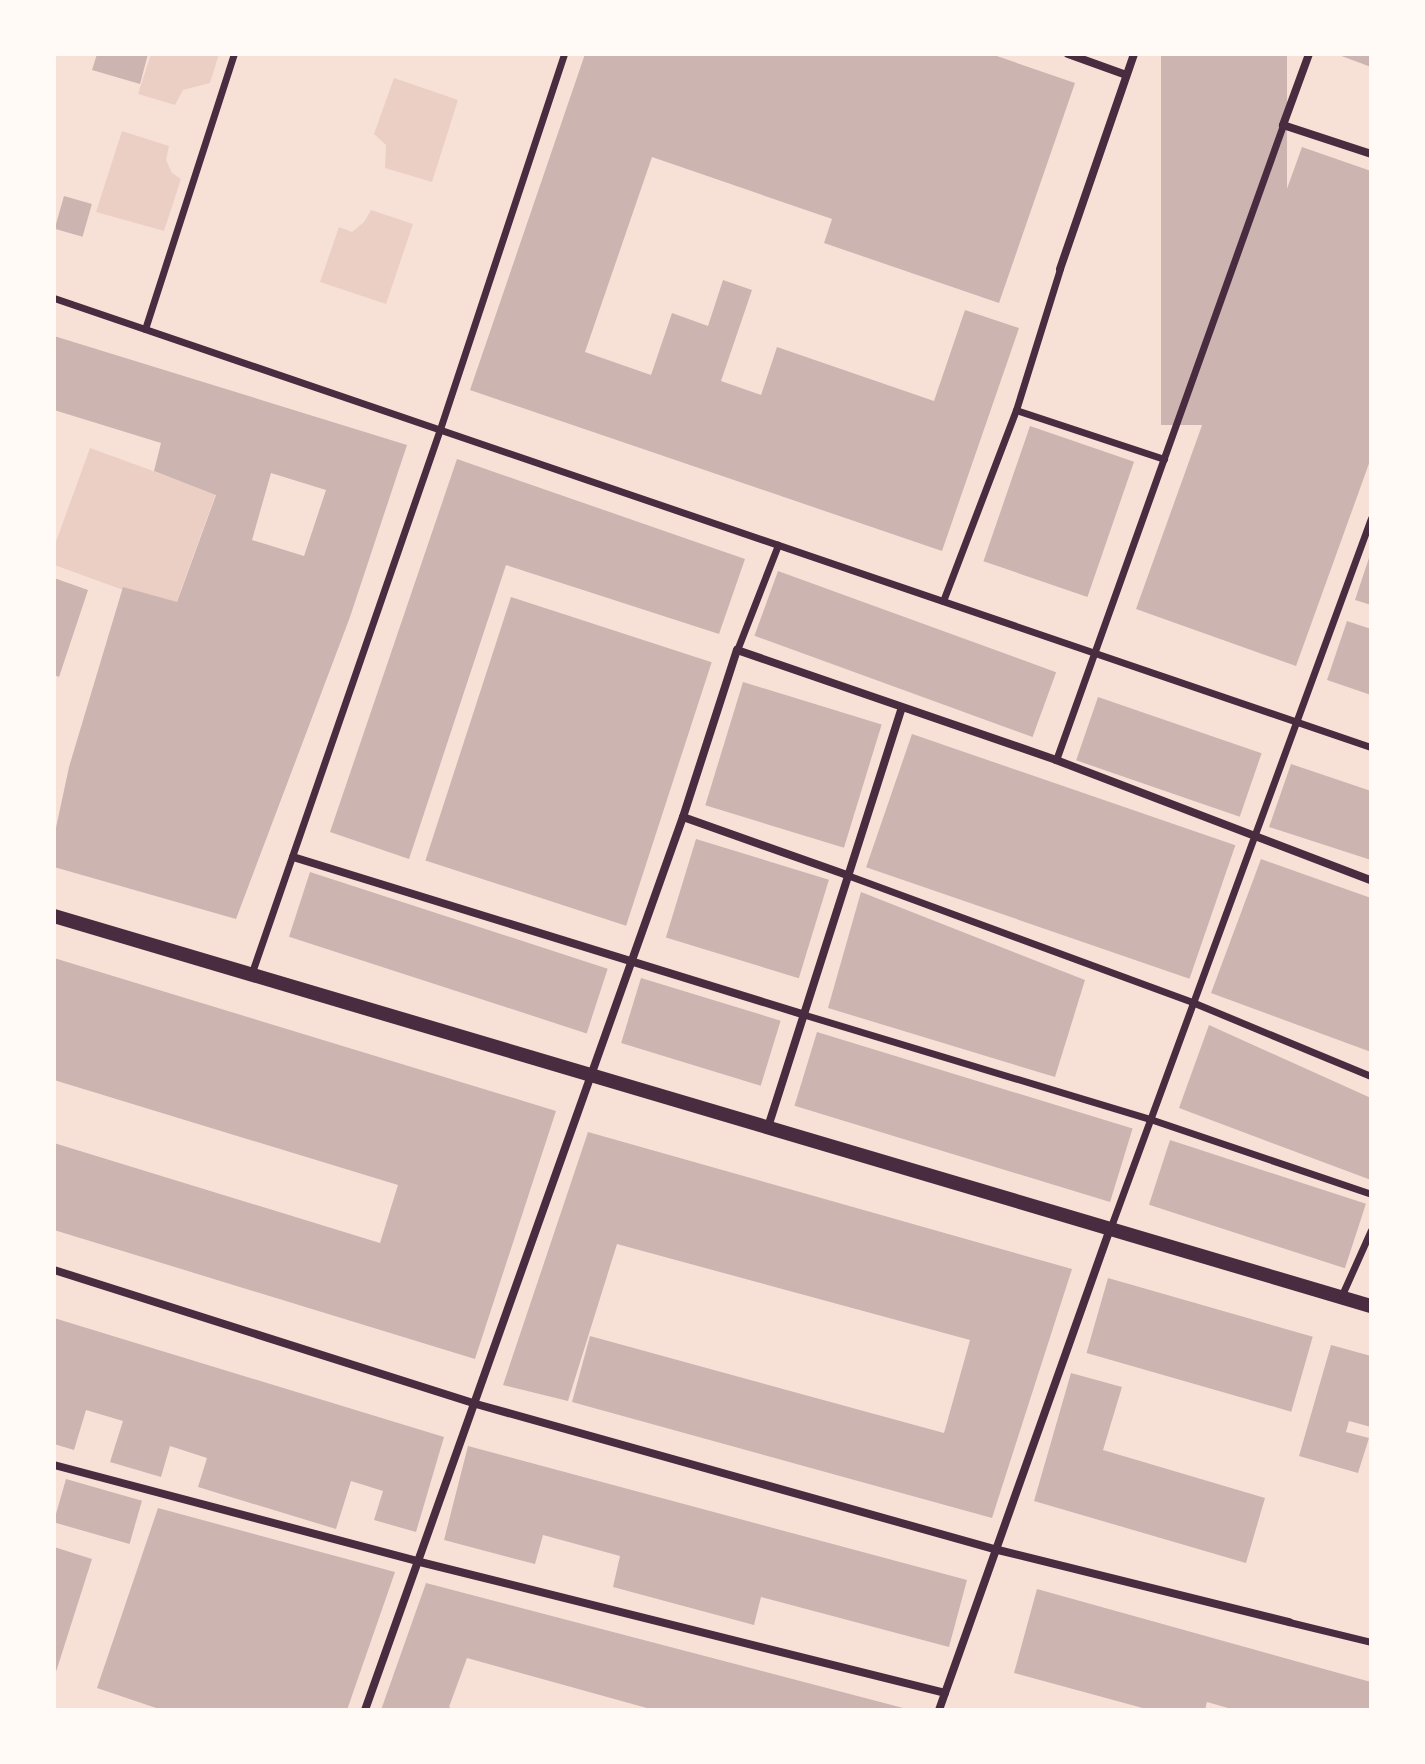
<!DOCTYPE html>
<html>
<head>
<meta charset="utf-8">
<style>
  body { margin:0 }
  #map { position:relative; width:1425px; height:1764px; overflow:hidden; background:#f7e1d7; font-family:Merriweather,serif }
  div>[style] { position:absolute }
  .green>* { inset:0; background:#ebcfc5; transform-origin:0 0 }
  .building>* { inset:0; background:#ccb4b1; transform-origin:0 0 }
  .pedestrian>* { height:7px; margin:-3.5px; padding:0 3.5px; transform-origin:3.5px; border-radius:3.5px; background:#4a2c40 }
  .minor>* { height:8px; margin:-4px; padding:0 4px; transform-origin:4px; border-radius:4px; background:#4a2c40 }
  .tertiary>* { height:14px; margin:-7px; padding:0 7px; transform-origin:7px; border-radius:7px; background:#4a2c40 }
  span { translate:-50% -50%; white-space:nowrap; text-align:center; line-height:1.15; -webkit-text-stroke:6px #fffaf5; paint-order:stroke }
  .frame { position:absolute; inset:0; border:56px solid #fffaf5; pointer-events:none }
</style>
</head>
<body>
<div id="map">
  <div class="green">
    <div style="clip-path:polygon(151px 54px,219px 54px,210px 83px,183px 90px,175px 105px,138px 94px)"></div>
    <div style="clip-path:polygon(394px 78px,458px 100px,432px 182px,385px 168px,386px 145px,374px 134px)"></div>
    <div style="clip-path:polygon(122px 131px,169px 146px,166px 160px,172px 173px,181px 179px,164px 231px,96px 212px)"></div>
    <div style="clip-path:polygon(371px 210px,413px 224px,386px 304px,320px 282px,339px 227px,352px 232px,364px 222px)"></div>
    <div style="left:90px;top:448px;width:134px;height:122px;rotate:20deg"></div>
  </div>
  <div class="building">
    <div style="clip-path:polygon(97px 54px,148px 54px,140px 84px,92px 70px)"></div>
    <div style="clip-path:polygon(585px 54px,991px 54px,1075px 83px,999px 303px,824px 243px,832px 219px,652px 157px,585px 352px,651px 375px,672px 313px,708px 326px,723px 280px,752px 290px,721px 381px,761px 395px,777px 347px,934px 401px,965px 310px,1019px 328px,942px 551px,470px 390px)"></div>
    <div style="left:1161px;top:54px;width:126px;height:371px"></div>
    <div style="clip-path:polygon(1336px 54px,1371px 54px,1371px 67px)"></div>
    <div style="clip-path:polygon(1302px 147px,1371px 171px,1371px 458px,1296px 666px,1136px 609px)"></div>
    <div style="left:64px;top:196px;width:29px;height:34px;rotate:16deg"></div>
    <div style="clip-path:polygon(evenodd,54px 336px,407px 445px,350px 617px,236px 919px,54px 867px,54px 837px,69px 767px,123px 587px,177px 602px,216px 495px,154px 471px,161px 443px,54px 410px,54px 336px,271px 473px,326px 490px,304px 556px,252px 540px,271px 473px)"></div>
    <div style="left:1030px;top:426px;width:110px;height:143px;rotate:19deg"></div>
    <div style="clip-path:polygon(457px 459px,745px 559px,719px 634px,506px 565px,409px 859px,330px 832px)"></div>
    <div style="clip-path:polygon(1370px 555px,1371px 555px,1371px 605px,1355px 600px)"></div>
    <div style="left:778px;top:571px;width:296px;height:69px;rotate:20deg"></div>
    <div style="clip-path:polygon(54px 578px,88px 590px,59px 677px,54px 675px)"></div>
    <div style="left:511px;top:597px;width:211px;height:277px;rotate:18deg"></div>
    <div style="clip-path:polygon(1347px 621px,1371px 629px,1371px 695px,1327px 680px)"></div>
    <div style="left:743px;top:682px;width:145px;height:129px;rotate:17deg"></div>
    <div style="left:1098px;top:697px;width:173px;height:67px;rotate:19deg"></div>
    <div style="left:912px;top:734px;width:342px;height:141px;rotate:19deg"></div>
    <div style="clip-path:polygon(1291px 764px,1371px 791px,1371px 860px,1269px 827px)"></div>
    <div style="left:696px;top:839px;width:139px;height:103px;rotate:17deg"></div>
    <div style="clip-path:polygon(1261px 859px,1371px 898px,1371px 1052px,1211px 993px)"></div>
    <div style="left:310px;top:872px;width:313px;height:68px;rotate:18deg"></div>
    <div style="clip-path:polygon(861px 892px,1085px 980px,1055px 1077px,828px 1008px)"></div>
    <div style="clip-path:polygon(54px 958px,556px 1111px,475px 1359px,54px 1230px,54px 1143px,380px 1243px,398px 1185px,54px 1080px)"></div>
    <div style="left:641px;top:978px;width:146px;height:68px;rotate:17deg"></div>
    <div style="clip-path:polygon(1209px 1025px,1371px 1098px,1371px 1180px,1179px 1108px)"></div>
    <div style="left:817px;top:1032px;width:330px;height:77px;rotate:17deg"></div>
    <div style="clip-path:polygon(588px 1132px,1072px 1269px,992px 1518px,572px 1402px,590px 1336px,944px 1433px,970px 1340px,617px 1244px,568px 1401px,503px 1385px)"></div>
    <div style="left:1170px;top:1140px;width:206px;height:68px;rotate:18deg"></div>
    <div style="left:1108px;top:1278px;width:213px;height:78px;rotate:16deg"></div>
    <div style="clip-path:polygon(54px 1318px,444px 1437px,416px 1532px,374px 1520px,383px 1491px,351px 1481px,336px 1529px,198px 1487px,207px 1458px,170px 1446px,161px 1477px,110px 1462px,123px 1421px,86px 1410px,74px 1450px,54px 1444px)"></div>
    <div style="clip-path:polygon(1331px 1345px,1371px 1356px,1371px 1427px,1349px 1421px,1346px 1432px,1369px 1438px,1358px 1473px,1299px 1456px)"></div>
    <div style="clip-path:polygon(1071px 1373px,1122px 1387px,1103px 1450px,1265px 1498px,1246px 1563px,1034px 1501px)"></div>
    <div style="clip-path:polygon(468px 1446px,967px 1580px,949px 1647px,761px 1597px,754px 1625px,613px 1587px,620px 1556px,543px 1535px,535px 1564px,444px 1540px)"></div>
    <div style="left:66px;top:1479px;width:79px;height:45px;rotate:16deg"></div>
    <div style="clip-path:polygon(158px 1508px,395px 1572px,347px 1710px,162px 1710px,97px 1688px)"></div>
    <div style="clip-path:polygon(54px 1547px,92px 1559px,55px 1675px,54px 1674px)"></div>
    <div style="clip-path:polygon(426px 1583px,907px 1709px,907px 1710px,654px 1710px,467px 1658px,449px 1707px,455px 1710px,381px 1710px)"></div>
    <div style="clip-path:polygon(1037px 1589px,1371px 1682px,1371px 1710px,1235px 1710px,1207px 1702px,1205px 1710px,1150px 1710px,1014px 1673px)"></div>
  </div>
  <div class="pedestrian">
    <div style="left:54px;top:298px;width:1391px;rotate:18.83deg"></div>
    <div style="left:145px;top:329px;width:289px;rotate:-72.1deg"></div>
    <div style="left:1016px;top:410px;width:156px;rotate:18.3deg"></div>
    <div style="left:943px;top:601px;width:204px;rotate:-69.1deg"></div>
    <div style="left:1016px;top:410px;width:148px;rotate:-72.7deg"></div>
    <div style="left:737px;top:650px;width:113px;rotate:-68.7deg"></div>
    <div style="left:1056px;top:760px;width:674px;rotate:-70.33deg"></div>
    <div style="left:847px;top:875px;width:368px;rotate:20.2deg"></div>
    <div style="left:1192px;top:1002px;width:194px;rotate:22.5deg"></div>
    <div style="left:251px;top:975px;width:578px;rotate:-70.91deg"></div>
    <div style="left:440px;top:429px;width:395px;rotate:-71.7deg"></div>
    <div style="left:802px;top:1014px;width:363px;rotate:16.8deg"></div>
    <div style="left:1150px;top:1119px;width:233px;rotate:18.7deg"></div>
    <div style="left:1110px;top:1229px;width:757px;rotate:-69.84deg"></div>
    <div style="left:1341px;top:1297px;width:73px;rotate:-65.9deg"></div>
    <div style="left:1289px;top:1622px;width:84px;rotate:13.7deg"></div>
  </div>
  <div class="minor">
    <div style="left:1068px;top:54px;width:62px;rotate:19.9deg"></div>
    <div style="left:1309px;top:54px;width:76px;rotate:110.1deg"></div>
    <div style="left:1283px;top:125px;width:93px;rotate:18.2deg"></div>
    <div style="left:1060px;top:269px;width:227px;rotate:-71deg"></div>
    <div style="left:683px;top:817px;width:174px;rotate:19.5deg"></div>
    <div style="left:293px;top:857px;width:533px;rotate:17.14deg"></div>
    <div style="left:768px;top:1127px;width:439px;rotate:-72.3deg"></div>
    <div style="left:54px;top:1270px;width:443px;rotate:17.6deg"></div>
    <div style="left:476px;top:1404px;width:542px;rotate:15.63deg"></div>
    <div style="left:998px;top:1550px;width:300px;rotate:13.9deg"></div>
    <div style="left:54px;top:1465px;width:379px;rotate:14.8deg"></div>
    <div style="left:420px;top:1562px;width:541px;rotate:14.01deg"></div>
    <div style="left:365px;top:1710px;width:948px;rotate:-70.4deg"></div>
    <div style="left:683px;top:817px;width:176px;rotate:-72.1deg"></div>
    <div style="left:737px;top:650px;width:337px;rotate:19deg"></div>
    <div style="left:1056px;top:760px;width:337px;rotate:20.9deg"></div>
    <div style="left:939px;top:1710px;width:510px;rotate:-70.43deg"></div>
  </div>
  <div class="tertiary">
    <div style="left:54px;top:916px;width:1374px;rotate:16.5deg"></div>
  </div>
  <div class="frame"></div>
</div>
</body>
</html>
